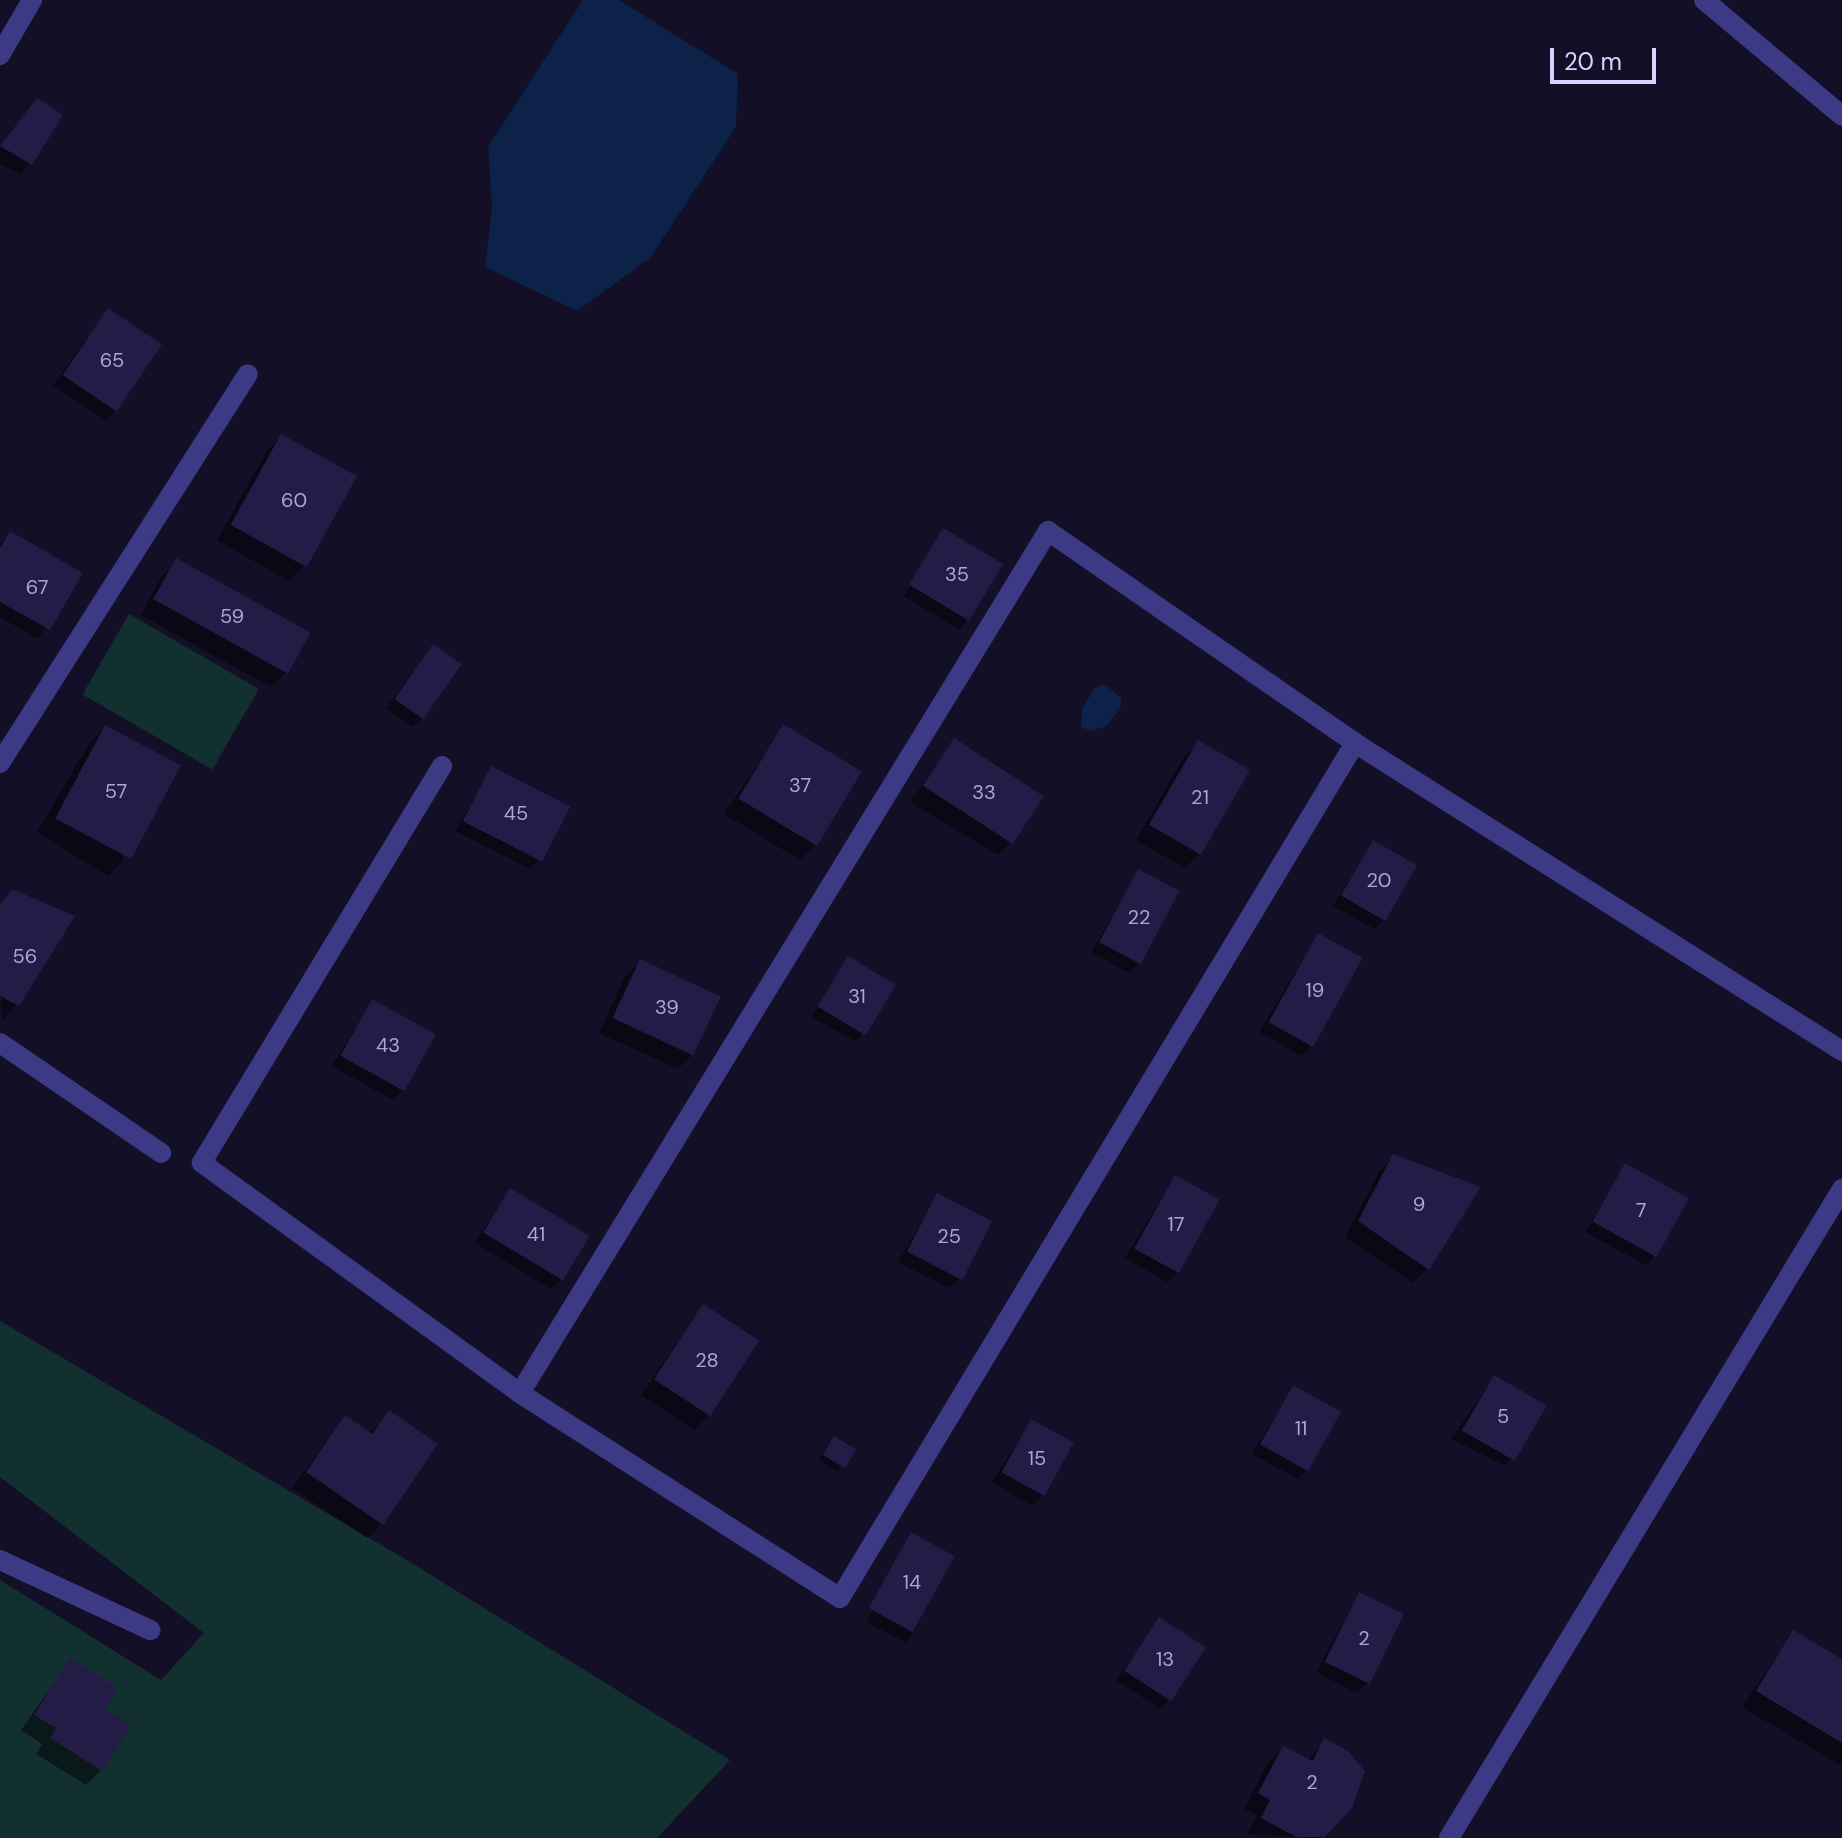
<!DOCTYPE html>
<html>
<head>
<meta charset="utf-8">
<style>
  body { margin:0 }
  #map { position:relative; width:1842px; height:1838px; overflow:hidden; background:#130f26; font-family:"DM Sans",sans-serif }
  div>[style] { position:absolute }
  .green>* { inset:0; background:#12302f; transform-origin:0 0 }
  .water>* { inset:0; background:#0c2248 }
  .shadow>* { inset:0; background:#0007; transform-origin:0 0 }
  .building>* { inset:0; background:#241b47; transform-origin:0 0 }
  .service>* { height:20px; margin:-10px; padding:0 10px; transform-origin:10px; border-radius:10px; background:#3d3a85 }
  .minor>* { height:20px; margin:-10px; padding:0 10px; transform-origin:10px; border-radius:10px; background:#3d3a85 }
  span { translate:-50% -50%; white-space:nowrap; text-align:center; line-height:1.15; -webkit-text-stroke:6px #130f26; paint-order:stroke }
  .number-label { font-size:20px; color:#aca6d1 }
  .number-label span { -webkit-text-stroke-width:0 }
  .scale { position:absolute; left:1550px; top:48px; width:106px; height:36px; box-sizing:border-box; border:4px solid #d9d4ff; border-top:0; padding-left:10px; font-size:24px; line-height:28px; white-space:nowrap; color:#d9d4ff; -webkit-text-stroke:6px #130f26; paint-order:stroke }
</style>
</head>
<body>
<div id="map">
  <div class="green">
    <div style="left:129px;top:614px;width:150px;height:93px;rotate:30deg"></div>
    <div style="clip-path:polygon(0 1321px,405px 1559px,730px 1760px,657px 1838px,0 1838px,0 1580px,161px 1680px,204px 1633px,0 1477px)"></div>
  </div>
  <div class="water">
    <div style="clip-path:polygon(583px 0,619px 0,738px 74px,736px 127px,650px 258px,577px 311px,485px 267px,492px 207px,488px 147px)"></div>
    <div style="clip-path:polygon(1104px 684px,1122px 698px,1120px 709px,1106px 726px,1091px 731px,1081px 727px,1082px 709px,1094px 689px)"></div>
  </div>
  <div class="shadow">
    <div style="clip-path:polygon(28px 111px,30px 164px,20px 174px,0 164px,0 146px)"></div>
    <div style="clip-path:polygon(108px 310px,115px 411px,106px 421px,53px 385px)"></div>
    <div style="clip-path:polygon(282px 436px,304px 566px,289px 581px,217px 540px,267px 451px)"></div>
    <div style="left:943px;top:531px;width:66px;height:76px;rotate:31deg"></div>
    <div style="clip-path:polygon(10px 534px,80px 574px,38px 639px,0 617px,0 544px)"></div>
    <div style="clip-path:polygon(177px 561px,286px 672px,271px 687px,141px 615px,162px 576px)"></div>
    <div style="clip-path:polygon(433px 646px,422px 718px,413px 727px,386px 708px)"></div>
    <div style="clip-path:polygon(784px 726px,815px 845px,800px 860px,724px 814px)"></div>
    <div style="clip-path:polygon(105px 727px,123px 861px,108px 876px,37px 832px,90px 742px)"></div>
    <div style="clip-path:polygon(954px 741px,1013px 840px,998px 855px,910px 802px)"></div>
    <div style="clip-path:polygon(1199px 743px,1200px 853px,1185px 868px,1136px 840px,1184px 757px)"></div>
    <div style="clip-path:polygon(492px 769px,540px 859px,530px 869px,455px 831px)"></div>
    <div style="clip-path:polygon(1373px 843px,1384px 920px,1375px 929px,1333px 906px)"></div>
    <div style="clip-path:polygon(1139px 871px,1139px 964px,1129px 973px,1091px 952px)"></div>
    <div style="clip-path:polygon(13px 891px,17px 1005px,2px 1020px,0 904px)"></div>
    <div style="clip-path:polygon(1318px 935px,1311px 1046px,1302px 1056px,1259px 1032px)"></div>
    <div style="clip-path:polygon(848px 959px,865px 1031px,856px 1041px,811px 1017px)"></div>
    <div style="clip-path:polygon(640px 962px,719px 998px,693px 1054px,678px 1069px,599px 1033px,625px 976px)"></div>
    <div style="clip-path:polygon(372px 1001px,402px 1090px,393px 1100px,332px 1066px)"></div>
    <div style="clip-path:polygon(1394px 1156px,1428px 1268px,1413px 1283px,1345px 1237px,1379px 1172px)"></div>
    <div style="clip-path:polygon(1625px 1166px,1655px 1256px,1646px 1265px,1585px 1232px)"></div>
    <div style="clip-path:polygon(1175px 1177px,1177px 1272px,1167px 1282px,1125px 1258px)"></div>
    <div style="clip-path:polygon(510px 1190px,561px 1280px,551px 1289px,475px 1243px)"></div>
    <div style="clip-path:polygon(938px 1195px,959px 1279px,949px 1288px,898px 1262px)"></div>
    <div style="clip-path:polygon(703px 1306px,709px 1415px,694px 1430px,641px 1395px)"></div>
    <div style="clip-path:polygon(1494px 1377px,1514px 1456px,1504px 1465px,1451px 1439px)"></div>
    <div style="clip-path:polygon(1293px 1388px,1307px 1469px,1298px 1479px,1252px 1454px)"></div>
    <div style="clip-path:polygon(389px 1413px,382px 1523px,367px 1538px,292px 1488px,345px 1417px,369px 1434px)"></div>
    <div style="clip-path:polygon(1031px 1421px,1042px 1496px,1032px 1506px,992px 1482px)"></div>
    <div style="clip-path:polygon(830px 1443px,853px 1450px,837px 1472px,818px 1459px)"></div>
    <div style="left:911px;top:1535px;width:46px;height:98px;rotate:27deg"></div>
    <div style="clip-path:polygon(1359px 1594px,1367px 1683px,1357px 1693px,1316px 1672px)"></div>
    <div style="clip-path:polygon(1160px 1619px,1170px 1699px,1160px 1709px,1116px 1680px)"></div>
    <div style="clip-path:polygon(1793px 1632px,1842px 1661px,1842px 1766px,1742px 1707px)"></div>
    <div style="clip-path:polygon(70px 1661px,102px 1709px,101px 1770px,86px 1785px,36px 1754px,42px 1744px,21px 1730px)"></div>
    <div style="clip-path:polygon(1325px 1740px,1350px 1807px,1321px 1838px,1247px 1834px,1257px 1815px,1244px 1809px,1268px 1763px,1283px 1748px,1307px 1761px)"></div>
  </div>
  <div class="building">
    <div style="clip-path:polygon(37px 98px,63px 115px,32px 165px,0 146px)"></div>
    <div style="left:108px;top:308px;width:65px;height:81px;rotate:34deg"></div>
    <div style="left:281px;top:434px;width:87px;height:104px;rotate:29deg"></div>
    <div style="left:943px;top:528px;width:70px;height:66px;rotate:31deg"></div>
    <div style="clip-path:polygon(10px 531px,83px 573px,50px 630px,0 602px,0 548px)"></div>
    <div style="left:176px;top:558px;width:154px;height:47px;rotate:29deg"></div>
    <div style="left:433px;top:644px;width:35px;height:67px;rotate:35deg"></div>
    <div style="left:783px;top:724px;width:92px;height:87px;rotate:31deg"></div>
    <div style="left:105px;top:725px;width:86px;height:106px;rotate:28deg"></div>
    <div style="left:954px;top:738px;width:107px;height:57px;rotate:33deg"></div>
    <div style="left:1198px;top:740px;width:60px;height:98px;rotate:30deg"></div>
    <div style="left:491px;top:766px;width:89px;height:62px;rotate:27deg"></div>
    <div style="left:1373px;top:840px;width:51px;height:64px;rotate:30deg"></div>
    <div style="left:1138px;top:869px;width:47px;height:83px;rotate:28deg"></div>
    <div style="clip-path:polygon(12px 889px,75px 916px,19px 1006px,0 996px,0 905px)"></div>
    <div style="left:1318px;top:933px;width:51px;height:102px;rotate:29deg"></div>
    <div style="left:848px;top:956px;width:56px;height:59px;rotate:31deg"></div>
    <div style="left:640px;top:959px;width:89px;height:65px;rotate:25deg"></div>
    <div style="left:372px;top:999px;width:73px;height:65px;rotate:29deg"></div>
    <div style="clip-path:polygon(1393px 1154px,1481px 1187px,1429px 1270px,1358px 1221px)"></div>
    <div style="left:1625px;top:1163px;width:73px;height:67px;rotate:29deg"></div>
    <div style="left:1175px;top:1175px;width:51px;height:84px;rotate:29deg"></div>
    <div style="left:510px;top:1188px;width:93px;height:52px;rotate:31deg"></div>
    <div style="left:937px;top:1193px;width:62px;height:66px;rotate:27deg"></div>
    <div style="left:703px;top:1304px;width:67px;height:90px;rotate:33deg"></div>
    <div style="left:1494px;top:1375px;width:61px;height:64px;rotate:30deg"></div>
    <div style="left:1293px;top:1385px;width:55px;height:68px;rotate:29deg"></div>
    <div style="clip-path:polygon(389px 1410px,438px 1444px,383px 1525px,306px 1472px,345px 1415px,372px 1434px)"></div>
    <div style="left:1031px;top:1419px;width:49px;height:61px;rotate:29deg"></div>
    <div style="left:834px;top:1436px;width:26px;height:22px;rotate:31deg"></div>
    <div style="left:911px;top:1532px;width:50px;height:87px;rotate:29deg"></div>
    <div style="left:1359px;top:1592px;width:50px;height:78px;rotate:26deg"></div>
    <div style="left:1159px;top:1617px;width:56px;height:64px;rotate:33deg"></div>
    <div style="clip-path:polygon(1793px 1630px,1842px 1659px,1842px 1743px,1756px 1691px)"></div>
    <div style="clip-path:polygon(70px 1658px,118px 1688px,105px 1709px,131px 1725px,102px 1771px,50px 1738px,56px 1728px,34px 1715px)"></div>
    <div style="clip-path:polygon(1324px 1738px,1348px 1751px,1365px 1771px,1352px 1808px,1325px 1837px,1296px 1837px,1261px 1818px,1270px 1800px,1258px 1793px,1283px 1746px,1313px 1761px)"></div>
  </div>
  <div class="service">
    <div style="left:0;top:55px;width:64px;rotate:-59.8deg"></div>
    <div style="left:1355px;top:743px;width:998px;rotate:121.06deg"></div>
    <div style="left:840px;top:1598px;width:380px;rotate:-147.4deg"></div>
    <div style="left:520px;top:1393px;width:1011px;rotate:-58.51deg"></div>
    <div style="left:1048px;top:531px;width:373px;rotate:34.6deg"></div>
    <div style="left:1355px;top:743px;width:576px;rotate:32.31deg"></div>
    <div style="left:0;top:763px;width:461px;rotate:-57.5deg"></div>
    <div style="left:442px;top:766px;width:464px;rotate:121.2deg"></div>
    <div style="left:202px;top:1163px;width:392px;rotate:35.9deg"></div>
    <div style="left:0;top:1043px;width:195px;rotate:34.3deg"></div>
    <div style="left:0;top:1560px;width:166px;rotate:25deg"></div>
  </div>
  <div class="minor">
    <div style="left:1704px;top:0;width:180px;rotate:40deg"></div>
    <div style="left:1449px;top:1838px;width:759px;rotate:-58.8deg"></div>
  </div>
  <div class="number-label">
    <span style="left:112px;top:360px">65</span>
    <span style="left:294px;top:500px">60</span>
    <span style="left:957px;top:574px">35</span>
    <span style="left:37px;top:587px">67</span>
    <span style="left:232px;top:616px">59</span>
    <span style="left:800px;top:785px">37</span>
    <span style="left:116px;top:791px">57</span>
    <span style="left:984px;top:792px">33</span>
    <span style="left:1200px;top:797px">21</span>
    <span style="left:516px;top:813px">45</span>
    <span style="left:1379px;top:880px">20</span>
    <span style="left:1139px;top:917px">22</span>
    <span style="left:25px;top:956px">56</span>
    <span style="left:1315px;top:990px">19</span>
    <span style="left:857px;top:996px">31</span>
    <span style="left:667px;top:1007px">39</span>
    <span style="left:388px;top:1045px">43</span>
    <span style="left:1419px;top:1204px">9</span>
    <span style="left:1641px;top:1210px">7</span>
    <span style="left:1176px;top:1224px">17</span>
    <span style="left:536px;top:1234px">41</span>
    <span style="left:949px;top:1236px">25</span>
    <span style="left:707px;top:1360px">28</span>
    <span style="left:1503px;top:1416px">5</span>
    <span style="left:1301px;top:1428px">11</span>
    <span style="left:1037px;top:1458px">15</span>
    <span style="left:912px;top:1582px">14</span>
    <span style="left:1364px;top:1638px">2</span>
    <span style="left:1165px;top:1659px">13</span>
    <span style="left:1312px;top:1782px">2</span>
  </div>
  <div class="scale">20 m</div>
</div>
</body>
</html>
